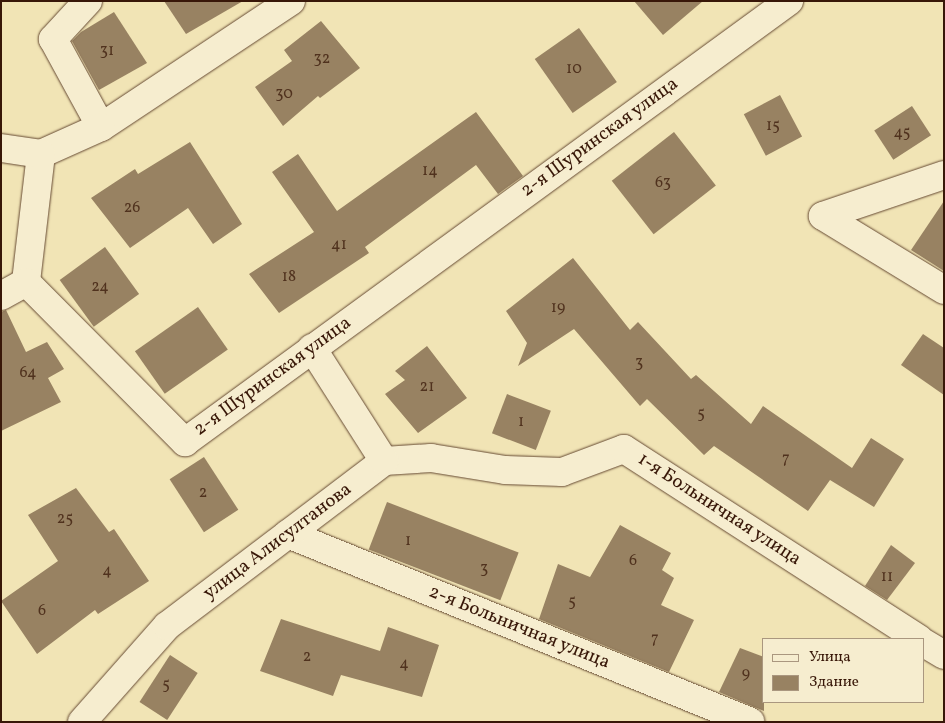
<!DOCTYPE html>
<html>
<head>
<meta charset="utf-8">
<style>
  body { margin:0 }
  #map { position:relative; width:945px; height:723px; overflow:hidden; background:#f1e4b5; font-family:Vollkorn,serif }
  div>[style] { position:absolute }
  .building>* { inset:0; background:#988262; transform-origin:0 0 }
  .roads { filter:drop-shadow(0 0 1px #664a33) drop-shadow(0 0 1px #664a33) }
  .street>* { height:28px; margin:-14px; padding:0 14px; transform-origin:14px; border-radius:14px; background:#f6edcf }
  span { translate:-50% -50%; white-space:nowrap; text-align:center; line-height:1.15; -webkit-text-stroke:5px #f6edcf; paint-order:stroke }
  .number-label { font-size:16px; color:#50321e }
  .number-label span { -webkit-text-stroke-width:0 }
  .street-label { font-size:19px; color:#381708 }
  .frame { position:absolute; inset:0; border:2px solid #381708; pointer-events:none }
  .legend { position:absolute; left:762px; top:638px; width:162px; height:65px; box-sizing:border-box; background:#f6edcf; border:1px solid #aa977f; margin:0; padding:6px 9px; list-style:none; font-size:15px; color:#381708 }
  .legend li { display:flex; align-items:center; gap:10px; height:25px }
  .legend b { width:25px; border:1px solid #aa977f }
</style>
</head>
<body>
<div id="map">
  <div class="building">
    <div style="clip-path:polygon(164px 1px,243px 1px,186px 34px)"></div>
    <div style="clip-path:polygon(634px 1px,703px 1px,663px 35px)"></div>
    <div style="clip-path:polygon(114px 12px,147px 63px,99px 90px,72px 41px,81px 32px)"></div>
    <div style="clip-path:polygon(321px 21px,360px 68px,320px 98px,318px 96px,283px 126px,255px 87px,292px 61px,284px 50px)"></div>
    <div style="left:579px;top:28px;width:66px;height:54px;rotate:55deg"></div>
    <div style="left:780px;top:95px;width:47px;height:41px;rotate:62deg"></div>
    <div style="left:912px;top:106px;width:35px;height:45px;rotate:57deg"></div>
    <div style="clip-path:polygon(476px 112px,523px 176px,498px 194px,476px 165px,365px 247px,369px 253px,279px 313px,249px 274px,314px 232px,272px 172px,298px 154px,337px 211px)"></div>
    <div style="left:674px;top:132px;width:68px;height:79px;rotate:52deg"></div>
    <div style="clip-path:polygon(190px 142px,242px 224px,213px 244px,188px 208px,130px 248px,91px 198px,135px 169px,138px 174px)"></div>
    <div style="clip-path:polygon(944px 201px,944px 271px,911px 250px)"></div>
    <div style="left:105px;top:247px;width:58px;height:56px;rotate:54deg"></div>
    <div style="clip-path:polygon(573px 258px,630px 330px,638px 322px,691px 379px,696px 375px,751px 424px,763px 406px,852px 468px,871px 438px,904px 459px,874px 507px,830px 480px,808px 511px,714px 446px,704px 455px,647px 399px,640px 406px,574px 329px,518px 366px,527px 343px,506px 311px)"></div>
    <div style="left:198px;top:307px;width:52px;height:77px;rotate:55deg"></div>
    <div style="clip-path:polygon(6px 310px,26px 352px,47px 342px,64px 369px,48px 378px,61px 402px,1px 431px,1px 312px)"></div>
    <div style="clip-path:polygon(923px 334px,944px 348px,944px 395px,901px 365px)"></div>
    <div style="clip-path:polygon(427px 346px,467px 398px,418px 433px,385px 394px,405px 380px,395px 371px)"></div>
    <div style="left:507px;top:394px;width:47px;height:42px;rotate:21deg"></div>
    <div style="left:204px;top:457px;width:63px;height:41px;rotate:57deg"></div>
    <div style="clip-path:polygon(76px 488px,109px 532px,114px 529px,149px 581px,98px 614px,95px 610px,37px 654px,1px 601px,58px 561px,28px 515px)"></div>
    <div style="left:387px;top:502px;width:141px;height:51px;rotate:21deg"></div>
    <div style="clip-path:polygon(620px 525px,671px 553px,662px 570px,674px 578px,661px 605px,694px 620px,669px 672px,539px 619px,558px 564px,590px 577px)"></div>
    <div style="clip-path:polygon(891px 545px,915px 563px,887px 600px,865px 586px)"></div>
    <div style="clip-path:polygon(281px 619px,380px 651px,388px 627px,439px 645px,422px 697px,341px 675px,333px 696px,260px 671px)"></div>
    <div style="clip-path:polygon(740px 648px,764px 657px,764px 711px,719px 692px)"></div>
    <div style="left:170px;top:655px;width:33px;height:56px;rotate:33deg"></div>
  </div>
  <div class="roads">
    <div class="street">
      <div style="left:88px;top:1px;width:52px;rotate:132.6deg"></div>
      <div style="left:53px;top:39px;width:100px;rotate:61.4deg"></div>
      <div style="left:291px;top:1px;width:228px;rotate:146.4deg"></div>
      <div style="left:101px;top:127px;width:66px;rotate:155.8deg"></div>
      <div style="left:41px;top:154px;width:129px;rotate:96.7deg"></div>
      <div style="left:26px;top:282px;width:226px;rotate:45.2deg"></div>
      <div style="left:185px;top:442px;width:748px;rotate:-36.13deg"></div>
      <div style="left:1px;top:148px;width:40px;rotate:8.5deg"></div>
      <div style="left:944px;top:175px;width:128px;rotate:161.3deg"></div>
      <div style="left:823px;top:216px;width:142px;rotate:31.4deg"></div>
      <div style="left:1px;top:296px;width:29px;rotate:-29deg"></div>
      <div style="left:384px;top:461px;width:47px;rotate:-3.7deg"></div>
      <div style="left:431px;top:458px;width:75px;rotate:9.2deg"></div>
      <div style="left:505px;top:470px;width:57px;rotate:2deg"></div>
      <div style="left:562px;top:472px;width:66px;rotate:-20.4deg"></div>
      <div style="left:624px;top:449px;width:351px;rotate:32.8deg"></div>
      <div style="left:288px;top:534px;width:499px;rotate:22.1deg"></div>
      <div style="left:924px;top:643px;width:23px;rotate:31deg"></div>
      <div style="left:82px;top:722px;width:128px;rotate:-48.5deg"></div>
      <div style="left:167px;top:626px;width:273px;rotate:-37.2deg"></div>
      <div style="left:384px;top:461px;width:134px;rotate:-122.5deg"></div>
    </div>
  </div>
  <div class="number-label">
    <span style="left:107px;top:51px">31</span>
    <span style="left:322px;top:59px">32</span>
    <span style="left:574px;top:69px">10</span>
    <span style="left:284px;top:94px">30</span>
    <span style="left:773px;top:126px">15</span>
    <span style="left:902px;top:133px">45</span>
    <span style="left:430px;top:171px">14</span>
    <span style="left:663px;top:183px">63</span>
    <span style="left:132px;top:208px">26</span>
    <span style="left:339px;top:245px">41</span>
    <span style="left:289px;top:277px">18</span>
    <span style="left:100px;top:287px">24</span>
    <span style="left:558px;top:308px">19</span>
    <span style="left:639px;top:363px">3</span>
    <span style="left:28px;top:373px">64</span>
    <span style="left:427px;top:387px">21</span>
    <span style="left:701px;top:414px">5</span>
    <span style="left:521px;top:422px">1</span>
    <span style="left:786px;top:459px">7</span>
    <span style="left:203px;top:493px">2</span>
    <span style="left:65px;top:519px">25</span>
    <span style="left:408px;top:541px">1</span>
    <span style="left:633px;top:561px">6</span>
    <span style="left:484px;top:569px">3</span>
    <span style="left:107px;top:571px">4</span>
    <span style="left:887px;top:577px">11</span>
    <span style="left:572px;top:602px">5</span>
    <span style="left:42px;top:611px">6</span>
    <span style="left:655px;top:639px">7</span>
    <span style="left:307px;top:657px">2</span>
    <span style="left:404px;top:664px">4</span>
    <span style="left:746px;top:674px">9</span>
    <span style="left:166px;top:685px">5</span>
  </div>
  <div class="street-label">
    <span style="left:600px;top:138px;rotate:-36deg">2-я Шуринская улица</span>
    <span style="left:273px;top:377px;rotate:-36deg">2-я Шуринская улица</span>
    <span style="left:719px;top:510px;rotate:33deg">1-я Больничная улица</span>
    <span style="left:278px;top:542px;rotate:-37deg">улица Алисултанова</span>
    <span style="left:519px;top:628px;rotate:22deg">2-я Больничная улица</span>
  </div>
  <div class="frame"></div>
  <ul class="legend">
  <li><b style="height:6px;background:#f6edcf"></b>Улица</li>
  <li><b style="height:14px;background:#988262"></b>Здание</li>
  </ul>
</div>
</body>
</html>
